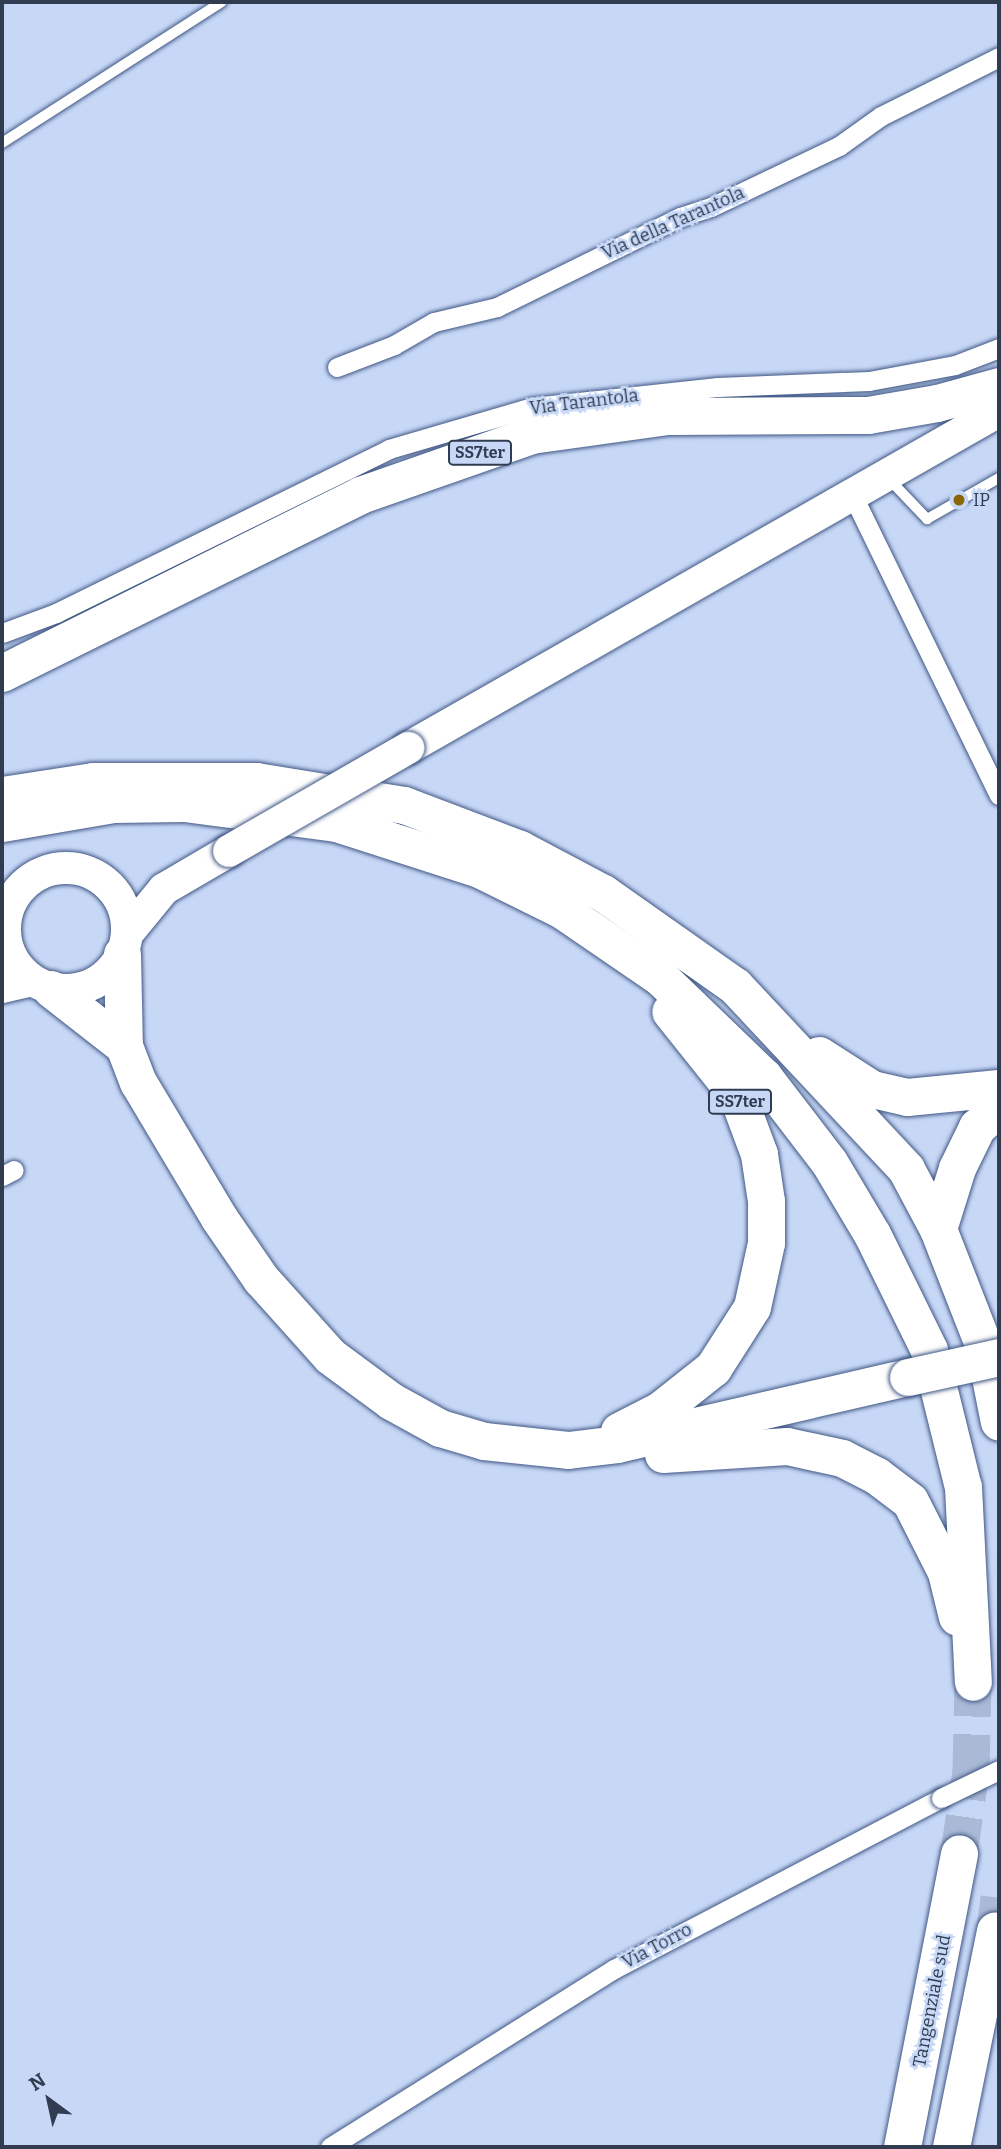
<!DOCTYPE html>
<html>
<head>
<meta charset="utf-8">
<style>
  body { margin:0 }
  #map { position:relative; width:1001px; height:2149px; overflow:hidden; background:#c7d8f7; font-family:Bitter,serif }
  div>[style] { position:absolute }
  .highway-tunnel>* { height:37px; margin-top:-18.5px; transform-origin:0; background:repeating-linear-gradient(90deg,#a9b9d6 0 37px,transparent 0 55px) }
  .roads { filter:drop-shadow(0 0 2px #405784) drop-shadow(0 0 2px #405784) }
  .lane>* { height:10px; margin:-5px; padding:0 5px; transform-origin:5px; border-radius:5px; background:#fff }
  .street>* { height:19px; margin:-9.5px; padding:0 9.5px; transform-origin:9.5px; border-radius:9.5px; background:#fff }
  .secondary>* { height:28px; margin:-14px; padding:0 14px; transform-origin:14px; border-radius:14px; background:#fff }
  .primary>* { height:32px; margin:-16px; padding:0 16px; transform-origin:16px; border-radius:16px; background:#fff }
  .primary>.ring { margin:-16px; padding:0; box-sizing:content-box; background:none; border:32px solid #fff; border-radius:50% }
  .highway>* { height:37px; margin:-18.5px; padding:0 18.5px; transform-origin:18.5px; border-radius:18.5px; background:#fff }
  .bridges { filter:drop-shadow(0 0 2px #405784) drop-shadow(0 0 2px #405784) }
  .street-bridge>* { height:19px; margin:-9.5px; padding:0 9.5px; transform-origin:9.5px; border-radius:9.5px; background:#fff }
  .primary-bridge>* { height:32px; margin:-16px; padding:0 16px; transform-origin:16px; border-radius:16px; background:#fff }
  .highway-bridge>* { height:37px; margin:-18.5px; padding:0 18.5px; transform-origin:18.5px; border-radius:18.5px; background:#fff }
  .dots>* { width:19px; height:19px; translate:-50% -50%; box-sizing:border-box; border:4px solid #c7d8f7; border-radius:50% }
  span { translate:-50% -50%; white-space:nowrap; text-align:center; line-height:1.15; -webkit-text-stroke:5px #c7d8f7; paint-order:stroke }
  .shield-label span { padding:2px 5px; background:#c7d8f7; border:2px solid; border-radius:5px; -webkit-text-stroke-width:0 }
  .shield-label { font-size:16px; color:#313c51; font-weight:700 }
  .street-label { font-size:18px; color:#313c51 }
  .poi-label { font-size:18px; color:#313c51 }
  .left { translate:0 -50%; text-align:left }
  .frame { position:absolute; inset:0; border:4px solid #313c51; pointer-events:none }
  .north { position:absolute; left:14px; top:2065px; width:70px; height:70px; -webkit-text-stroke:5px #c7d8f7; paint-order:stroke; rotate:327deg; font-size:19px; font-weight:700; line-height:28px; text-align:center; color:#313c51 }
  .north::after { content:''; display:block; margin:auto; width:24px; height:32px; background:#313c51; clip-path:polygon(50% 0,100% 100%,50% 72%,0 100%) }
</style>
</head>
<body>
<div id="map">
  <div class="highway-tunnel">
    <div style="left:959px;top:1853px;width:83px;rotate:-81.7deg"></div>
    <div style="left:971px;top:1771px;width:89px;rotate:-88.7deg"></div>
    <div style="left:995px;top:1930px;width:33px;rotate:-83deg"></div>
  </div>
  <div class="roads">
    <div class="lane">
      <div style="left:2px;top:143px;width:261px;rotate:-32.7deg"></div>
      <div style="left:888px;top:478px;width:57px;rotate:46.4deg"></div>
      <div style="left:927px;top:519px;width:83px;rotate:-29.7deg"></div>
    </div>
    <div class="street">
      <div style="left:337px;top:367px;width:61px;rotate:-21.1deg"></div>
      <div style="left:394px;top:345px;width:46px;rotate:-29.9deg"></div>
      <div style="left:434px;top:322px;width:65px;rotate:-13.4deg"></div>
      <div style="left:497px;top:307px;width:204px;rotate:-26.2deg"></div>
      <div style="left:680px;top:217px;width:33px;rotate:-18deg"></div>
      <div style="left:711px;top:207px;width:142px;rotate:-25.5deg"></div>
      <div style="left:839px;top:146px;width:52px;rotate:-35.5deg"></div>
      <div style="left:881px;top:116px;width:132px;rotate:-26.6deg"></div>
      <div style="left:852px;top:494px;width:335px;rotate:64deg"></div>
      <div style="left:2px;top:633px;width:58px;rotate:-20.3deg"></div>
      <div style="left:56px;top:613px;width:371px;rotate:-26.2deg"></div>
      <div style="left:389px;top:449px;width:150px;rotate:-16.3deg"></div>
      <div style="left:533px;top:407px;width:186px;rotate:-6.2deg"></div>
      <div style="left:718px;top:387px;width:151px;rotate:-2.3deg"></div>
      <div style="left:869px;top:381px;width:87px;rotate:-10.5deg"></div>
      <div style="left:955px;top:365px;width:47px;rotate:-21.1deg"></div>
      <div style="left:2px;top:1176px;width:13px;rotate:-27deg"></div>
      <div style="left:330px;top:2147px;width:335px;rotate:-32.1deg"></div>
      <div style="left:614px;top:1969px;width:369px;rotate:-27.6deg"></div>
    </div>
    <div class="secondary">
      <div style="left:2px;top:954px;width:9px;rotate:-63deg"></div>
      <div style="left:2px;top:989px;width:32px;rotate:-13deg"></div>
    </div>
    <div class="primary">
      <div style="left:408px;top:748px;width:680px;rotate:-29.69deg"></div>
      <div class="ring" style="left:5px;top:868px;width:90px;height:90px"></div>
      <div style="left:127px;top:934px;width:58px;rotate:-50.6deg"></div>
      <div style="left:164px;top:889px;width:75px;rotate:-30.3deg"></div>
    </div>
    <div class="highway">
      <div style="left:2px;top:673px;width:400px;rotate:-26.4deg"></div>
      <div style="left:360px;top:495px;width:181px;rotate:-19.3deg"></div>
      <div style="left:531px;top:435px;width:138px;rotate:-7.9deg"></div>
      <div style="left:668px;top:416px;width:200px;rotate:-0.3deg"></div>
      <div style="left:868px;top:415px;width:70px;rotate:-9.9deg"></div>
      <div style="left:937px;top:403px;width:64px;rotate:-15.3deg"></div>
      <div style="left:2px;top:795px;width:92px;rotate:-8.7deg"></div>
      <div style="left:93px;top:781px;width:163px"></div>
      <div style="left:256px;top:781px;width:150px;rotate:9.2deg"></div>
      <div style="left:404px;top:805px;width:124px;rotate:20.8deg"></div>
      <div style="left:520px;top:849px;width:94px;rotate:27.9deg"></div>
      <div style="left:603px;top:893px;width:161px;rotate:35.2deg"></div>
      <div style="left:735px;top:986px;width:250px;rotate:46.9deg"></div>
      <div style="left:906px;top:1169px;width:68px;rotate:61.9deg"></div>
      <div style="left:938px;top:1229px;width:127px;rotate:68.7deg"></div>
      <div style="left:984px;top:1347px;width:76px;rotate:78.7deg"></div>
      <div style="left:2px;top:823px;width:113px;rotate:-9.7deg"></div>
      <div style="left:113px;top:804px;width:71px;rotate:-0.8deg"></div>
      <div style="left:184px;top:803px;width:153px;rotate:7.5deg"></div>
      <div style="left:336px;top:823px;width:150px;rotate:17.8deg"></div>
      <div style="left:479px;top:869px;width:93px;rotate:26.3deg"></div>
      <div style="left:562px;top:910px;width:119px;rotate:34.4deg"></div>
      <div style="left:660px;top:977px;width:143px;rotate:43.9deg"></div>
      <div style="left:763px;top:1076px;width:108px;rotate:52.5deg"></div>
      <div style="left:829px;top:1162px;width:84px;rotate:59.2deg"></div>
      <div style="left:872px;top:1234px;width:129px;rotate:63.8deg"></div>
      <div style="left:929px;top:1350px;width:141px;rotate:76.1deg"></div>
      <div style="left:963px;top:1487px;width:195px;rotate:87.1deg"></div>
      <div style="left:122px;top:954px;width:92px;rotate:88.8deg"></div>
      <div style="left:124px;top:1046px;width:39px;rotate:69deg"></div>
      <div style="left:138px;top:1082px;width:158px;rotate:59.2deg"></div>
      <div style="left:219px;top:1218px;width:74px;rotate:55.5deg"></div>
      <div style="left:261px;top:1279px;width:103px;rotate:48.1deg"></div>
      <div style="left:330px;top:1356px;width:76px;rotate:36.4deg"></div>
      <div style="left:391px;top:1401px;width:56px;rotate:28.9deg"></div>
      <div style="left:440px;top:1428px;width:46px;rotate:16.5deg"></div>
      <div style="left:484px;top:1441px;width:84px;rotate:6.1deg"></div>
      <div style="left:568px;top:1450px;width:49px;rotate:-7deg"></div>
      <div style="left:617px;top:1444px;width:299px;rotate:-13deg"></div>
      <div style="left:51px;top:989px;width:93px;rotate:38deg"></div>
      <div style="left:819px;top:1055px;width:63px;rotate:32.7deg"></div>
      <div style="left:872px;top:1089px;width:36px;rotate:13deg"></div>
      <div style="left:907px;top:1097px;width:92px;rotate:-5.6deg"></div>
      <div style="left:938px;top:1229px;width:64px;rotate:-72.7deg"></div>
      <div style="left:957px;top:1168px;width:46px;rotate:-64deg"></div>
      <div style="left:977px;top:1127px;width:29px;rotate:-41deg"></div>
      <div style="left:619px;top:1431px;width:46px;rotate:-27.1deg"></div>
      <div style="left:660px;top:1410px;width:68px;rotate:-38.4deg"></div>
      <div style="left:713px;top:1368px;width:72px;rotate:-57.4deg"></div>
      <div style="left:752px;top:1307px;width:66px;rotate:-77.7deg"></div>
      <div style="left:766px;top:1243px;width:42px;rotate:-90deg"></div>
      <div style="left:766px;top:1201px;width:48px;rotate:-98.5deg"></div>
      <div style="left:759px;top:1154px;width:63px;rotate:-110.4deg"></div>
      <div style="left:737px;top:1095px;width:107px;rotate:-128.6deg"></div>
      <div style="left:663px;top:1454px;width:124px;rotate:-3.7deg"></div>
      <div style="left:787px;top:1446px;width:56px;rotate:12.3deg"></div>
      <div style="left:842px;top:1458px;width:39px;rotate:27deg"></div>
      <div style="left:877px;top:1476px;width:41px;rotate:37.1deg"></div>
      <div style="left:910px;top:1501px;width:80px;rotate:63.1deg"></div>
      <div style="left:946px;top:1572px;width:46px;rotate:76.3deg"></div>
      <div style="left:902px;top:2147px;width:299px;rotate:-79deg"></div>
      <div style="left:951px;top:2147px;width:221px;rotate:-78.5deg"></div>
    </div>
  </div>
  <div class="bridges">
    <div class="street-bridge">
      <div style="left:941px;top:1798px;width:64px;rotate:-25.8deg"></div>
    </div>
    <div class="primary-bridge">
      <div style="left:229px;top:851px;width:207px;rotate:-29.9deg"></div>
    </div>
    <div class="highway-bridge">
      <div style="left:908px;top:1377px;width:93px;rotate:-12.4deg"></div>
    </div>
  </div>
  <div class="dots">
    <div style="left:959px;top:500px;background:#8b6605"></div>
  </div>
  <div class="shield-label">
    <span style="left:480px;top:453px">SS7ter</span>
    <span style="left:740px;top:1102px">SS7ter</span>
  </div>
  <div class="street-label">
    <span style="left:673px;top:223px;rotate:-24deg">Via della Tarantola</span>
    <span style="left:584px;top:402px;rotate:-7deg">Via Tarantola</span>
    <span style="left:657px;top:1946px;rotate:-28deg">Via Torro</span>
    <span style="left:932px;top:2001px;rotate:-79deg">Tangenziale sud</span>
  </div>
  <div class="poi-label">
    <span class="left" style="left:973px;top:500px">IP</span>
  </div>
  <div class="frame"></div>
  <div class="north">N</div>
</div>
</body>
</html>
